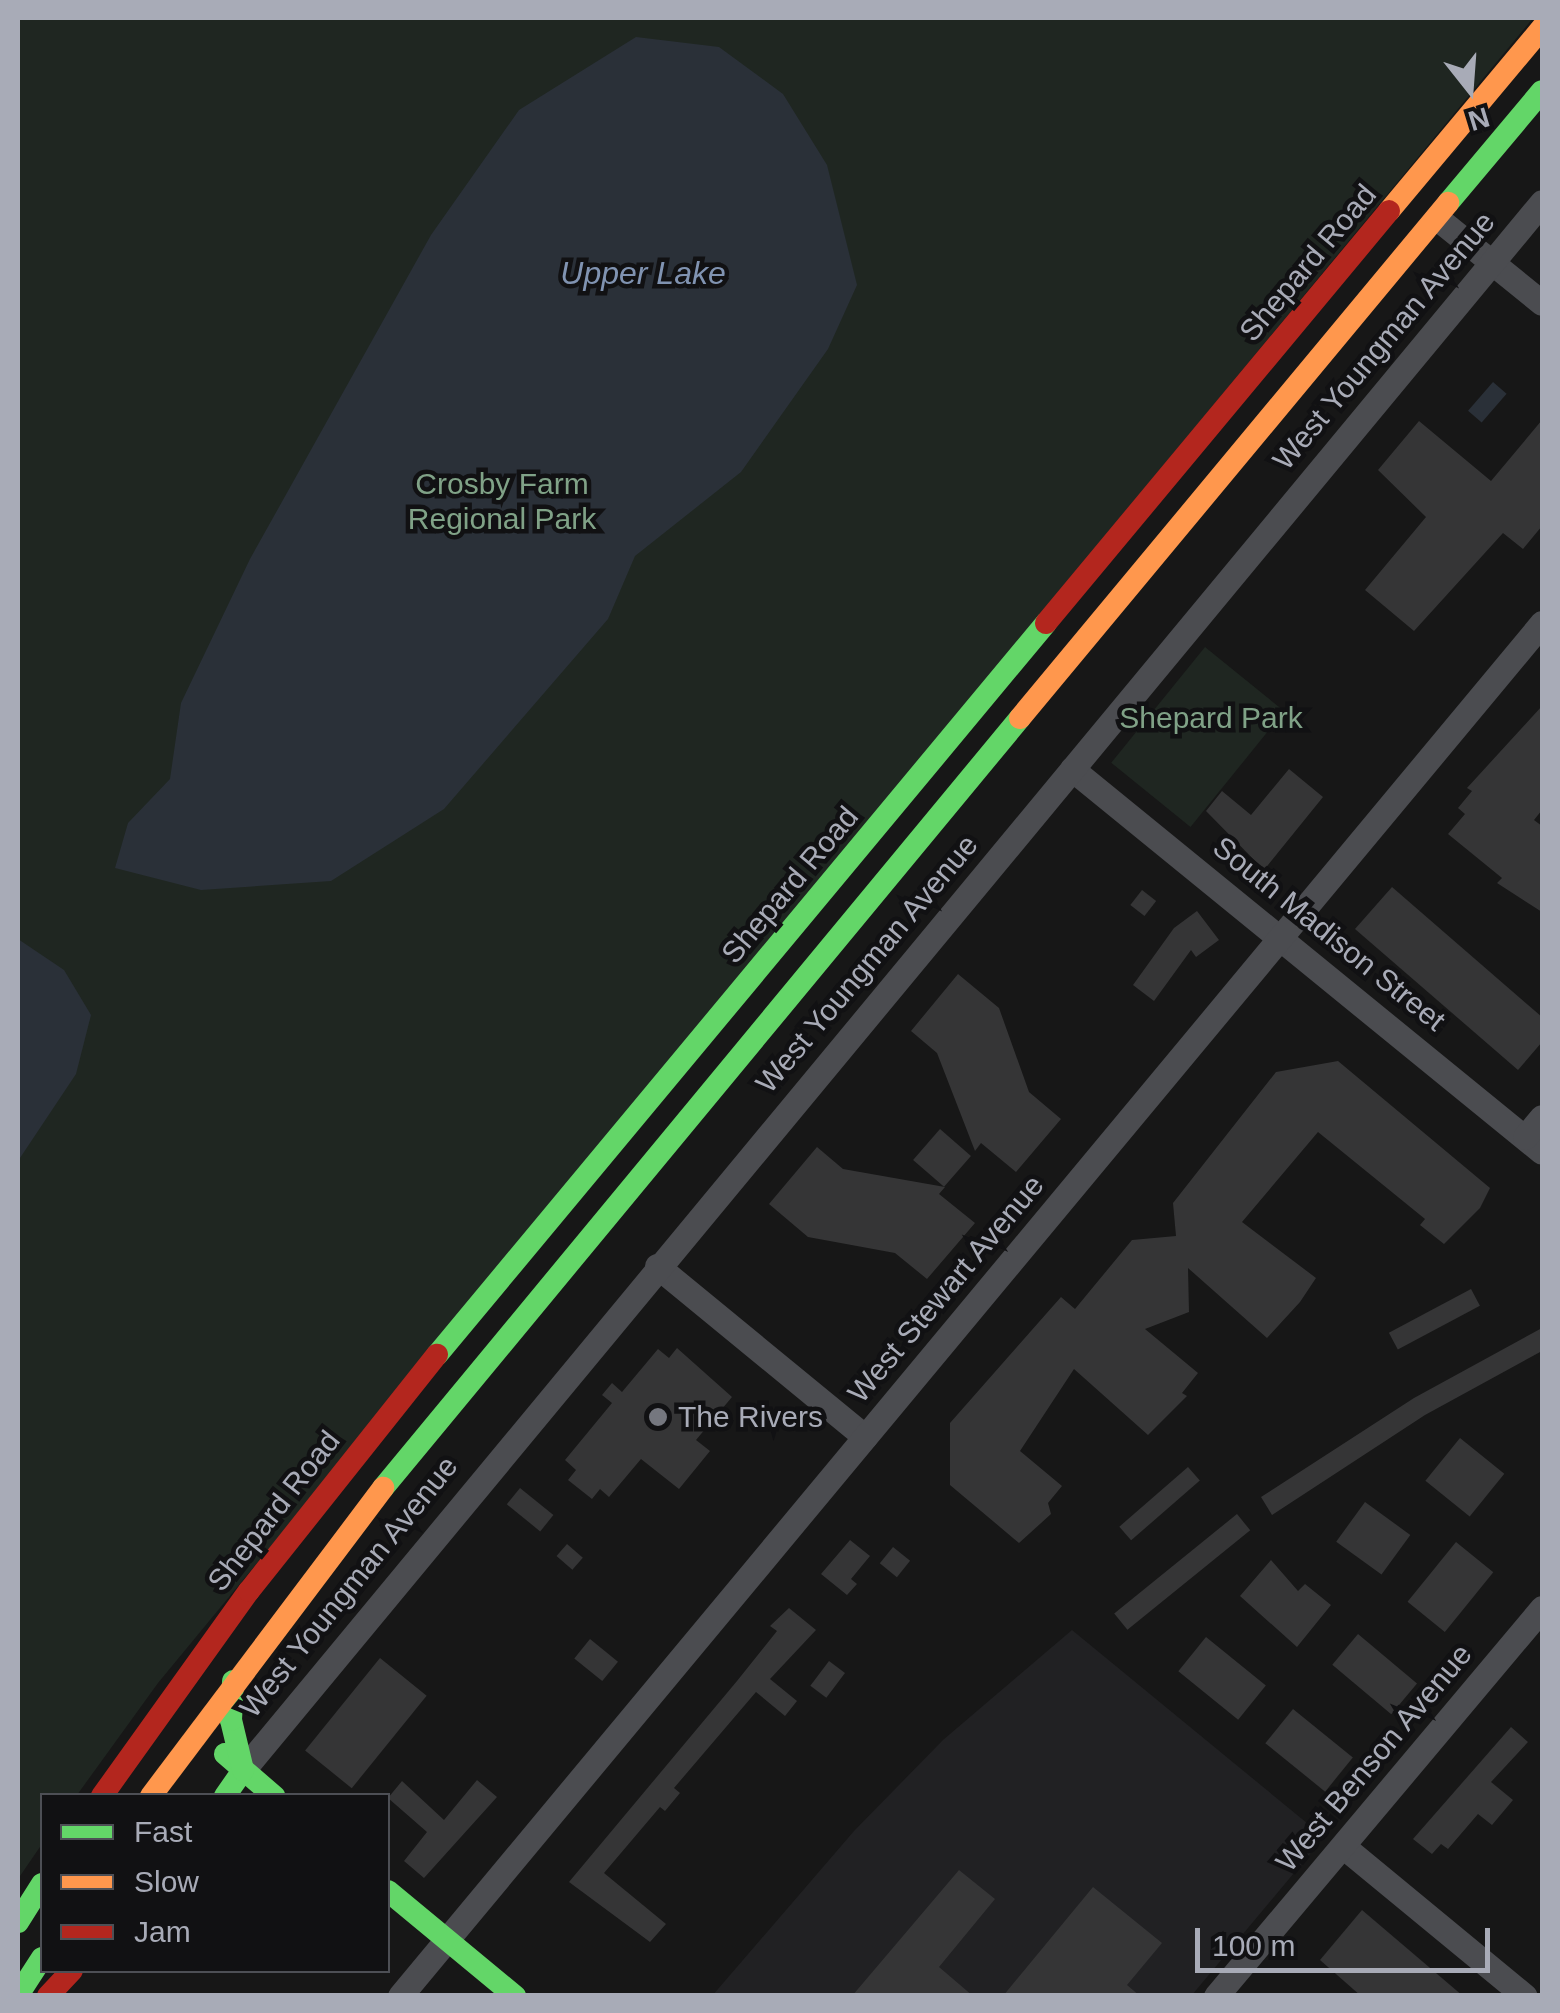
<!DOCTYPE html>
<html>
<head>
<meta charset="utf-8">
<style>
  body { margin:0 }
  #map { position:relative; width:1560px; height:2013px; overflow:hidden; background:#171717; font-family:Helvetica,sans-serif }
  div>[style] { position:absolute }
  .built>* { inset:0; background:#212123 }
  .green>* { inset:0; background:#1f2621; transform-origin:0 0 }
  .water>* { inset:0; background:#2a3038; transform-origin:0 0 }
  .building>* { inset:0; background:#353536; transform-origin:0 0 }
  .street>* { height:25px; margin:-12.5px; padding:0 12.5px; transform-origin:12.5px; border-radius:12.5px; background:#4b4c50 }
  .fast>* { height:22px; margin:-11px; padding:0 11px; transform-origin:11px; border-radius:11px; background:#63d668 }
  .slow>* { height:22px; margin:-11px; padding:0 11px; transform-origin:11px; border-radius:11px; background:#ff974d }
  .jam>* { height:22px; margin:-11px; padding:0 11px; transform-origin:11px; border-radius:11px; background:#b3261e }
  .dots>* { width:28px; height:28px; translate:-50% -50%; box-sizing:border-box; border:5px solid #111113; border-radius:50% }
  span { translate:-50% -50%; white-space:nowrap; text-align:center; line-height:1.15; -webkit-text-stroke:9px #111113; paint-order:stroke }
  .street-label { font-size:30px; color:#a8abb7 }
  .park-label { font-size:30px; color:#80a287 }
  .poi-label { font-size:30px; color:#a8abb7 }
  .left { translate:0 -50%; text-align:left }
  .water-label { font-size:32px; color:#8093b1; font-style:italic }
  .frame { position:absolute; inset:0; border:20px solid #a8abb7; pointer-events:none }
  .legend { position:absolute; left:40px; top:1793px; width:350px; height:180px; box-sizing:border-box; background:#111113; border:2px solid #4d4f55; margin:0; padding:12px 18px; list-style:none; font-size:30px; color:#a8abb7 }
  .legend li { display:flex; align-items:center; gap:20px; height:50px }
  .legend b { width:50px; border:2px solid #4d4f55 }
  .north { position:absolute; left:1420px; top:40px; width:100px; height:100px; -webkit-text-stroke:8px #111113; paint-order:stroke; rotate:163deg; font-size:28px; font-weight:700; line-height:40px; text-align:center; color:#a8abb7 }
  .north::after { content:''; display:block; margin:auto; width:35px; height:45px; background:#a8abb7; clip-path:polygon(50% 0,100% 100%,50% 72%,0 100%) }
  .scale { position:absolute; left:1195px; top:1928px; width:295px; height:45px; box-sizing:border-box; border:5px solid #a8abb7; border-top:0; padding-left:12px; font-size:30px; line-height:35px; white-space:nowrap; color:#a8abb7; -webkit-text-stroke:8px #111113; paint-order:stroke }
</style>
</head>
<body>
<div id="map">
  <div class="built">
    <div style="clip-path:polygon(1072px 1630px,1324px 1837px,1192px 1995px,712px 1996px,854px 1831px,943px 1740px)"></div>
  </div>
  <div class="green">
    <div style="clip-path:polygon(18px 18px,1533px 18px,158px 1683px,77px 1795px,42px 1796px,42px 1844px,18px 1879px)"></div>
    <div style="left:1205px;top:647px;width:102px;height:149px;rotate:39deg"></div>
  </div>
  <div class="water">
    <div style="clip-path:polygon(636px 37px,719px 47px,783px 94px,827px 165px,857px 285px,828px 349px,741px 472px,635px 556px,608px 619px,444px 809px,331px 881px,201px 890px,115px 868px,128px 823px,170px 779px,181px 703px,250px 559px,431px 235px,519px 110px)"></div>
    <div style="left:1493px;top:382px;width:18px;height:38px;rotate:41deg"></div>
    <div style="clip-path:polygon(18px 939px,64px 970px,91px 1015px,76px 1074px,18px 1161px)"></div>
  </div>
  <div class="building">
    <div style="clip-path:polygon(1542px 420px,1542px 526px,1523px 549px,1503px 533px,1414px 631px,1365px 590px,1426px 517px,1378px 470px,1419px 421px,1491px 481px)"></div>
    <div style="clip-path:polygon(1542px 706px,1542px 810px,1534px 820px,1542px 826px,1542px 912px,1497px 883px,1502px 878px,1448px 834px,1465px 814px,1458px 808px,1472px 791px,1467px 788px)"></div>
    <div style="clip-path:polygon(1289px 769px,1323px 797px,1264px 870px,1206px 811px,1222px 791px,1251px 815px)"></div>
    <div style="clip-path:polygon(1392px 887px,1542px 1017px,1542px 1042px,1518px 1070px,1355px 929px)"></div>
    <div style="left:1142px;top:890px;width:18px;height:19px;rotate:38deg"></div>
    <div style="clip-path:polygon(1197px 911px,1219px 940px,1196px 957px,1191px 950px,1154px 1001px,1133px 985px,1174px 928px)"></div>
    <div style="clip-path:polygon(958px 974px,999px 1008px,1029px 1092px,1061px 1119px,1016px 1172px,981px 1143px,975px 1151px,937px 1053px,911px 1031px)"></div>
    <div style="clip-path:polygon(1338px 1061px,1490px 1188px,1480px 1208px,1444px 1244px,1420px 1225px,1425px 1219px,1318px 1132px,1242px 1222px,1316px 1278px,1300px 1302px,1267px 1338px,1188px 1268px,1189px 1312px,1145px 1329px,1198px 1373px,1182px 1393px,1187px 1396px,1148px 1435px,1074px 1369px,1020px 1451px,1062px 1486px,1048px 1503px,1051px 1514px,1019px 1543px,950px 1485px,950px 1423px,1061px 1297px,1075px 1309px,1132px 1240px,1176px 1236px,1173px 1203px,1276px 1072px)"></div>
    <div style="left:940px;top:1129px;width:41px;height:41px;rotate:41deg"></div>
    <div style="clip-path:polygon(817px 1147px,843px 1169px,945px 1187px,939px 1194px,975px 1223px,927px 1279px,895px 1253px,808px 1237px,769px 1204px)"></div>
    <div style="left:1471px;top:1289px;width:19px;height:93px;rotate:62deg"></div>
    <div style="clip-path:polygon(1542px 1328px,1542px 1351px,1425px 1415px,1272px 1515px,1261px 1497px,1414px 1398px)"></div>
    <div style="clip-path:polygon(677px 1348px,732px 1397px,696px 1440px,710px 1451px,679px 1489px,641px 1459px,609px 1497px,600px 1489px,592px 1499px,568px 1480px,576px 1470px,565px 1460px,612px 1403px,602px 1395px,612px 1383px,622px 1392px,658px 1349px,669px 1358px)"></div>
    <div style="left:1460px;top:1438px;width:57px;height:55px;rotate:39deg"></div>
    <div style="left:1188px;top:1467px;width:18px;height:91px;rotate:49deg"></div>
    <div style="left:520px;top:1488px;width:43px;height:21px;rotate:39deg"></div>
    <div style="left:1365px;top:1502px;width:56px;height:49px;rotate:36deg"></div>
    <div style="left:1237px;top:1514px;width:21px;height:158px;rotate:51deg"></div>
    <div style="clip-path:polygon(850px 1540px,870px 1556px,851px 1579px,857px 1584px,847px 1595px,821px 1574px)"></div>
    <div style="left:1456px;top:1542px;width:48px;height:77px;rotate:39deg"></div>
    <div style="left:567px;top:1544px;width:21px;height:16px;rotate:41deg"></div>
    <div style="left:893px;top:1547px;width:22px;height:21px;rotate:39deg"></div>
    <div style="clip-path:polygon(1271px 1560px,1298px 1591px,1305px 1584px,1331px 1605px,1297px 1647px,1240px 1596px)"></div>
    <div style="clip-path:polygon(789px 1608px,816px 1630px,770px 1679px,797px 1701px,785px 1716px,756px 1692px,674px 1788px,680px 1793px,665px 1811px,660px 1807px,604px 1873px,666px 1924px,650px 1942px,569px 1882px,737px 1681px,777px 1631px,770px 1626px)"></div>
    <div style="left:1358px;top:1634px;width:77px;height:40px;rotate:40deg"></div>
    <div style="left:1206px;top:1637px;width:77px;height:44px;rotate:39deg"></div>
    <div style="left:590px;top:1639px;width:36px;height:25px;rotate:39deg"></div>
    <div style="left:380px;top:1658px;width:60px;height:119px;rotate:39deg"></div>
    <div style="left:829px;top:1661px;width:20px;height:31px;rotate:37deg"></div>
    <div style="left:1293px;top:1709px;width:77px;height:44px;rotate:39deg"></div>
    <div style="clip-path:polygon(1511px 1727px,1528px 1742px,1491px 1782px,1513px 1800px,1492px 1825px,1478px 1814px,1448px 1849px,1441px 1844px,1432px 1854px,1413px 1839px)"></div>
    <div style="clip-path:polygon(477px 1780px,497px 1797px,424px 1878px,404px 1861px,427px 1832px,388px 1798px,402px 1781px,444px 1820px)"></div>
    <div style="clip-path:polygon(959px 1870px,995px 1899px,939px 1967px,973px 1996px,852px 1996px)"></div>
    <div style="clip-path:polygon(1093px 1887px,1162px 1943px,1127px 1985px,1140px 1996px,1003px 1996px)"></div>
    <div style="clip-path:polygon(1362px 1910px,1463px 1996px,1361px 1996px,1320px 1960px)"></div>
  </div>
  <div class="street">
    <div style="left:1437px;top:218px;width:135px;rotate:39deg"></div>
    <div style="left:1072px;top:769px;width:606px;rotate:39.18deg"></div>
    <div style="left:1525px;top:1137px;width:26px;rotate:-50deg"></div>
    <div style="left:657px;top:1266px;width:269px;rotate:39.4deg"></div>
    <div style="left:243px;top:1770px;width:2036px;rotate:-50.36deg"></div>
    <div style="left:1344px;top:1847px;width:234px;rotate:39.5deg"></div>
    <div style="left:400px;top:1996px;width:1786px;rotate:-50.25deg"></div>
    <div style="left:1216px;top:1996px;width:507px;rotate:-49.96deg"></div>
  </div>
  <div class="fast">
    <div style="left:1448px;top:203px;width:146px;rotate:-50deg"></div>
    <div style="left:437px;top:1355px;width:952px;rotate:-50.24deg"></div>
    <div style="left:383px;top:1488px;width:999px;rotate:-50.4deg"></div>
    <div style="left:225px;top:1754px;width:65px;rotate:40.6deg"></div>
    <div style="left:225px;top:1796px;width:32px;rotate:-55deg"></div>
    <div style="left:243px;top:1770px;width:51px;rotate:-103.5deg"></div>
    <div style="left:231px;top:1720px;width:39px;rotate:-87deg"></div>
    <div style="left:388px;top:1891px;width:165px;rotate:39.6deg"></div>
    <div style="left:18px;top:1922px;width:45px;rotate:-57.7deg"></div>
    <div style="left:18px;top:1995px;width:44px;rotate:-57deg"></div>
  </div>
  <div class="slow">
    <div style="left:1389px;top:211px;width:239px;rotate:-50.1deg"></div>
    <div style="left:1020px;top:718px;width:670px;rotate:-50.27deg"></div>
    <div style="left:151px;top:1796px;width:386px;rotate:-53deg"></div>
  </div>
  <div class="jam">
    <div style="left:1046px;top:623px;width:536px;rotate:-50.22deg"></div>
    <div style="left:102px;top:1796px;width:252px;rotate:-54.4deg"></div>
    <div style="left:249px;top:1591px;width:302px;rotate:-51.5deg"></div>
    <div style="left:48px;top:1996px;width:35px;rotate:-47deg"></div>
  </div>
  <div class="dots">
    <div style="left:658px;top:1417px;background:#75777f"></div>
  </div>
  <div class="street-label">
    <span style="left:1308px;top:263px;rotate:-50deg">Shepard Road</span>
    <span style="left:1384px;top:341px;rotate:-50deg">West Youngman Avenue</span>
    <span style="left:790px;top:885px;rotate:-50deg">Shepard Road</span>
    <span style="left:1329px;top:934px;rotate:39deg">South Madison Street</span>
    <span style="left:867px;top:964px;rotate:-50deg">West Youngman Avenue</span>
    <span style="left:946px;top:1289px;rotate:-50deg">West Stewart Avenue</span>
    <span style="left:274px;top:1511px;rotate:-52deg">Shepard Road</span>
    <span style="left:349px;top:1587px;rotate:-51deg">West Youngman Avenue</span>
    <span style="left:1374px;top:1758px;rotate:-50deg">West Benson Avenue</span>
  </div>
  <div class="park-label">
    <span style="left:502px;top:501px">Crosby Farm<br>Regional Park</span>
    <span style="left:1211px;top:718px">Shepard Park</span>
  </div>
  <div class="poi-label">
    <span class="left" style="left:678px;top:1417px">The Rivers</span>
  </div>
  <div class="water-label">
    <span style="left:643px;top:273px">Upper Lake</span>
  </div>
  <div class="frame"></div>
  <ul class="legend">
  <li><b style="height:12px;background:#63d668"></b>Fast</li>
  <li><b style="height:12px;background:#ff974d"></b>Slow</li>
  <li><b style="height:12px;background:#b3261e"></b>Jam</li>
  </ul>
  <div class="north">N</div>
  <div class="scale">100 m</div>
</div>
</body>
</html>
